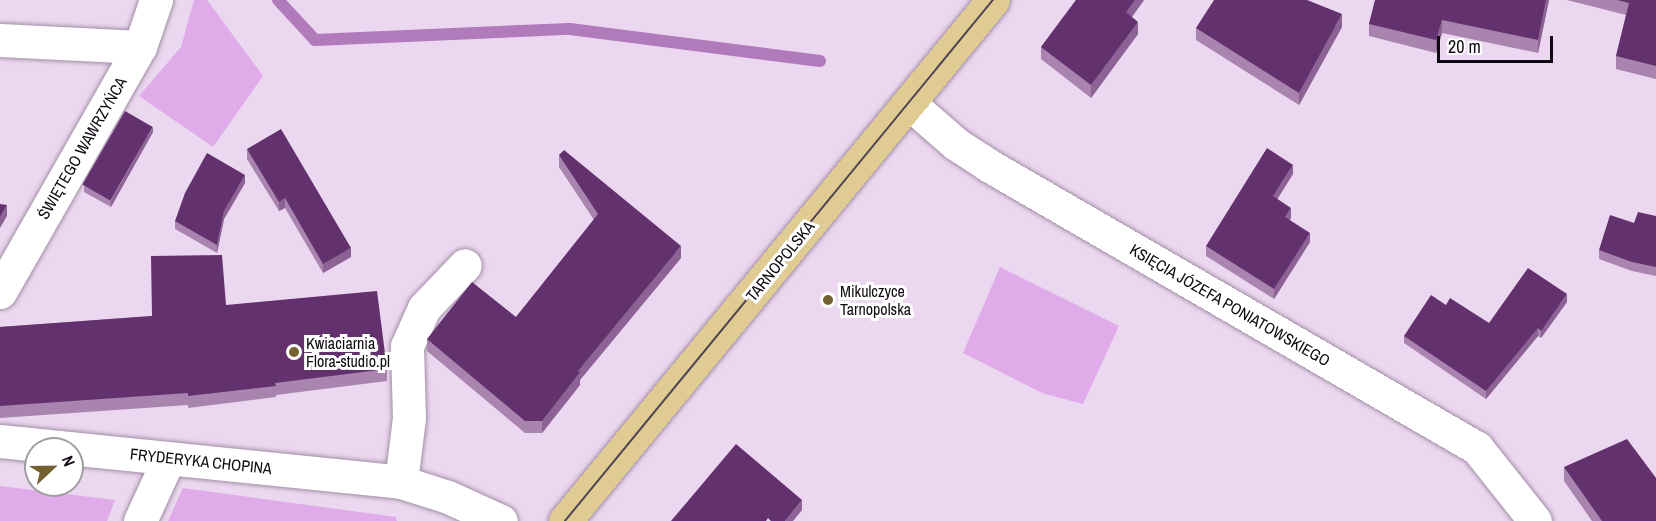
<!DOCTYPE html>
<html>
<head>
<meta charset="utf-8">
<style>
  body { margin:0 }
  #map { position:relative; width:1656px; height:521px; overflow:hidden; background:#ecd7f0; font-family:"Archivo Narrow",sans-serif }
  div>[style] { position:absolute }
  .green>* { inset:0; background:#dfabe9 }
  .stream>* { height:12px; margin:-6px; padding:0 6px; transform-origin:6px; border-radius:6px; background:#b07abb }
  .roads { filter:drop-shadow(0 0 2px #a28fa6) drop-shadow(0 0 2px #a28fa6) }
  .minor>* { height:33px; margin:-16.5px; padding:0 16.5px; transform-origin:16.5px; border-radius:16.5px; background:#fff }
  .major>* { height:33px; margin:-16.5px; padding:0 16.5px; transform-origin:16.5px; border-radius:16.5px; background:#e0cc92 }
  .tram>* { height:1.5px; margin:-0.75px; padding:0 0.75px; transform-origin:0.75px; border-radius:0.75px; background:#4f4451 }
  .wall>* { inset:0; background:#a884ae }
  .shaded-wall>* { inset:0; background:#8c6394 }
  .building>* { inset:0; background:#63316d; transform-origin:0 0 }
  .dots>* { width:16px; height:16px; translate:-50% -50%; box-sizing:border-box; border:3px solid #fff; border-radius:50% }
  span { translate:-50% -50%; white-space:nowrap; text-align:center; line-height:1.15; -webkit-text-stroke:6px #fff; paint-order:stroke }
  .street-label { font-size:16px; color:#100911 }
  .poi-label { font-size:16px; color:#100911 }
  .left { translate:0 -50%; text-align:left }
  .north { position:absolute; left:24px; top:437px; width:60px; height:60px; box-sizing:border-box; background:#fff; border:2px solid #9f9da0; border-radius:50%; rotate:68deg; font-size:16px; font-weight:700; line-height:24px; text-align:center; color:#100911 }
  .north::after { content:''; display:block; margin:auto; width:21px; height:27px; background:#746130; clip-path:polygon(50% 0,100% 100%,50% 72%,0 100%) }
  .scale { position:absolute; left:1437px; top:36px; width:116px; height:27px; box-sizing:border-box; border:3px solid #100911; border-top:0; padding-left:8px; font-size:18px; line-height:21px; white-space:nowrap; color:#100911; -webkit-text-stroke:4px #fff; paint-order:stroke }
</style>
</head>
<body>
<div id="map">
  <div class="green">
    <div style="clip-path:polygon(194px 0,207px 0,263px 76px,213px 147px,139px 96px,181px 47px)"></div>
    <div style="clip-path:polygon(1000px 267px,1119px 326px,1083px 404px,1042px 393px,963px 353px)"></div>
    <div style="clip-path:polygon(0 486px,115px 500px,107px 521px,0 521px)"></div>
    <div style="clip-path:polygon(183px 488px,396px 517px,397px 521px,168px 521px)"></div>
  </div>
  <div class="stream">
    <div style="left:278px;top:0;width:54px;rotate:47.2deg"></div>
    <div style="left:315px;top:40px;width:255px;rotate:-2.5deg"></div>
    <div style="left:570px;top:29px;width:252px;rotate:7.3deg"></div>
  </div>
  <div class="roads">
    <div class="minor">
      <div style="left:0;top:40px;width:140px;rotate:2.9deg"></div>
      <div style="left:909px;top:103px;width:62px;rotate:41.1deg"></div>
      <div style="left:956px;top:144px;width:38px;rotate:33deg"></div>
      <div style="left:988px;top:165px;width:565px;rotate:30.06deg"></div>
      <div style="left:1477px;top:448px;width:93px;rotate:51.5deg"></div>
      <div style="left:0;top:292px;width:282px;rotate:-60.3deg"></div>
      <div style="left:140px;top:47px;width:50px;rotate:-71.2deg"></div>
      <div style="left:0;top:441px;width:403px;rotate:5.8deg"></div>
      <div style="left:401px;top:482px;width:49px;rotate:17.7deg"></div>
      <div style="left:448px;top:497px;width:58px;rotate:24.4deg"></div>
      <div style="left:401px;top:482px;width:64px;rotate:-82.9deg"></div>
      <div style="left:409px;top:418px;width:72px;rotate:-91.6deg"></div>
      <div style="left:407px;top:346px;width:42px;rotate:-65.9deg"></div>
      <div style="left:424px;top:308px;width:59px;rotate:-46.4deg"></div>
      <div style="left:140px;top:521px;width:69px;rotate:-65.3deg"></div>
    </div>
    <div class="major">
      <div style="left:565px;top:521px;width:674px;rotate:-50.6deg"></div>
    </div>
  </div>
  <div class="tram">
    <div style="left:565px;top:521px;width:674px;rotate:-50.6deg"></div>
  </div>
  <div class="wall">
    <div style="clip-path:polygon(1076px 0,1144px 0,1132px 17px,1138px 34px,1091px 98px,1041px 59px,1041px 47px)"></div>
    <div style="clip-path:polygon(1375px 0,1549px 0,1538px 53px,1442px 33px,1436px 53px,1369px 36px,1369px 24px)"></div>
    <div style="clip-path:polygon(1567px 0,1656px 0,1656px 79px,1616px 69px,1616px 56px,1626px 15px)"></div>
    <div style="clip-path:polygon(1342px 27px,1299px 105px,1196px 40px,1196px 28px)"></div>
    <div style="clip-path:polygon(153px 132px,111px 207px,84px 192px,84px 186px)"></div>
    <div style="clip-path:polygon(247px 149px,351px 257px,323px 273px,285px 208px,279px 211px,247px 159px)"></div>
    <div style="clip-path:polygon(559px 155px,681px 258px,580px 380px,580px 385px,542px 433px,525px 433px,427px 351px,427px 339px,516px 317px,594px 220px,559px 167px)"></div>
    <div style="clip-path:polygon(1293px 174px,1277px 199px,1291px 218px,1290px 220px,1310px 242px,1274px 299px,1206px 256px,1206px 246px)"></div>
    <div style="clip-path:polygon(245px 183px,224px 219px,217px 253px,175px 229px,175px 221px)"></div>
    <div style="clip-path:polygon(1656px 216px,1656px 276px,1632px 271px,1599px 259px,1599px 250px,1634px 223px)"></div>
    <div style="clip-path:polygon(1567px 302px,1541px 338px,1538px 336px,1486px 399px,1404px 343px,1404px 336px,1446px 305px,1489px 323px)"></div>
    <div style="clip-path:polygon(226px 305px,387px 369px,387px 381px,276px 395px,276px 397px,188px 408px,188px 405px,0 418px,0 327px,151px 316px)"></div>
    <div style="clip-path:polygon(1564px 467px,1656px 521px,1592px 521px,1564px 481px)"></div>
  </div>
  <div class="shaded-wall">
    <div style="clip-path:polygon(1135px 0,1144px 0,1126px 25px,1126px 12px)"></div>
    <div style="clip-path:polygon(1546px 0,1549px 0,1538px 53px,1538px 40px)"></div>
    <div style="clip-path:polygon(1342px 14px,1342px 27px,1299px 105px,1299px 93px)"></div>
    <div style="clip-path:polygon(1442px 20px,1442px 33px,1436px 53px,1436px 40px)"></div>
    <div style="clip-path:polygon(1138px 22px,1138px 34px,1091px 98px,1091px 85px)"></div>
    <div style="clip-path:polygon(153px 127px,153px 132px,111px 207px,111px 201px)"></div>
    <div style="clip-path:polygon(1293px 165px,1293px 174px,1273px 206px,1273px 196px)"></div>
    <div style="clip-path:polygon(245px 175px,245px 183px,224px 219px,217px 253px,217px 245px,224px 211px)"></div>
    <div style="clip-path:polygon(285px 198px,285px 208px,279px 211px,279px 202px)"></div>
    <div style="clip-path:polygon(7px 205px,7px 216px,0 228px,0 217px)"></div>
    <div style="clip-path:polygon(1291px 208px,1291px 218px,1285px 227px,1285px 217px)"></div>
    <div style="clip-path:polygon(1310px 233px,1310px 242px,1274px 299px,1274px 289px)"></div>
    <div style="clip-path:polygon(681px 246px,681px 258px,580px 380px,580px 385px,542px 433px,542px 421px,578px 371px)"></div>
    <div style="clip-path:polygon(351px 248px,351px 257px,323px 273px,323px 264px)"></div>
    <div style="clip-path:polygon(1567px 294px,1567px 302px,1541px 338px,1541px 331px)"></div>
    <div style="clip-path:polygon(1538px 328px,1538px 336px,1486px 399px,1486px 391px)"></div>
    <div style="clip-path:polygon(802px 500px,802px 510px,793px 521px,785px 521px)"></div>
  </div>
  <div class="building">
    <div style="clip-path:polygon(1076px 0,1135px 0,1126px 12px,1138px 22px,1091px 85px,1041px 47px)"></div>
    <div style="clip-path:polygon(1214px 0,1307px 0,1342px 14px,1299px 93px,1196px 28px)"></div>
    <div style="clip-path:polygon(1375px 0,1546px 0,1538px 40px,1442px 20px,1436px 40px,1369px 24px)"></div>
    <div style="clip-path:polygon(1617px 0,1656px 0,1656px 66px,1616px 56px,1629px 3px)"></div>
    <div style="left:125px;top:111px;width:32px;height:85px;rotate:30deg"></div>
    <div style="clip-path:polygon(281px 129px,351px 248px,323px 264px,285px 198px,279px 202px,247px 149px)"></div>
    <div style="clip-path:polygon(1267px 148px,1293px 165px,1273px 196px,1291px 208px,1285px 217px,1310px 233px,1274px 289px,1206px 246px)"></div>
    <div style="clip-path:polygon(564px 150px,681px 246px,578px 371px,580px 372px,542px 421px,525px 421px,427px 339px,472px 282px,516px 317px,598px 214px,559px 155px)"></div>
    <div style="clip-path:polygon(207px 153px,245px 175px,224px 211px,217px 245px,175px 221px,185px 193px)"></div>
    <div style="clip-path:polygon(0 204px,7px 205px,0 217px)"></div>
    <div style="clip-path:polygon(1638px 212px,1656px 216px,1656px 267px,1632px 262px,1599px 250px,1610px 215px,1634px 223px)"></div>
    <div style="clip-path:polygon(222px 255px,226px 305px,377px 291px,387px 369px,275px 383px,276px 386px,188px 396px,188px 393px,0 406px,0 327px,152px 316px,151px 256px)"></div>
    <div style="clip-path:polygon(1528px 268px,1567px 294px,1541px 331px,1538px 328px,1486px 391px,1404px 336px,1431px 295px,1446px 305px,1450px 298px,1489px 323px)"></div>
    <div style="clip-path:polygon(1627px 439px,1656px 478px,1656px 521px,1602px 521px,1564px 467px)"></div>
    <div style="clip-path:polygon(736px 444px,802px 500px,785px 521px,771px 521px,768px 518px,766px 521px,671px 521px)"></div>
  </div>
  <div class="dots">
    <div style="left:828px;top:300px;background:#746130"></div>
    <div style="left:294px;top:352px;background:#746130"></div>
  </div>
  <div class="street-label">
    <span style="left:82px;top:148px;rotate:-60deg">ŚWIĘTEGO WAWRZYŃCA</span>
    <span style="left:780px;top:261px;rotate:-51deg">TARNOPOLSKA</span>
    <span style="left:1230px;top:305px;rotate:30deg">KSIĘCIA JÓZEFA PONIATOWSKIEGO</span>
    <span style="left:201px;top:461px;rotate:6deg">FRYDERYKA CHOPINA</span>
  </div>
  <div class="poi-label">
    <span class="left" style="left:840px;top:300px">Mikulczyce<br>Tarnopolska</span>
    <span class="left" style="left:306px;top:352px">Kwiaciarnia<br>Flora-studio.pl</span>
  </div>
  <div class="north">N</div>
  <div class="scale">20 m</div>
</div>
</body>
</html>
